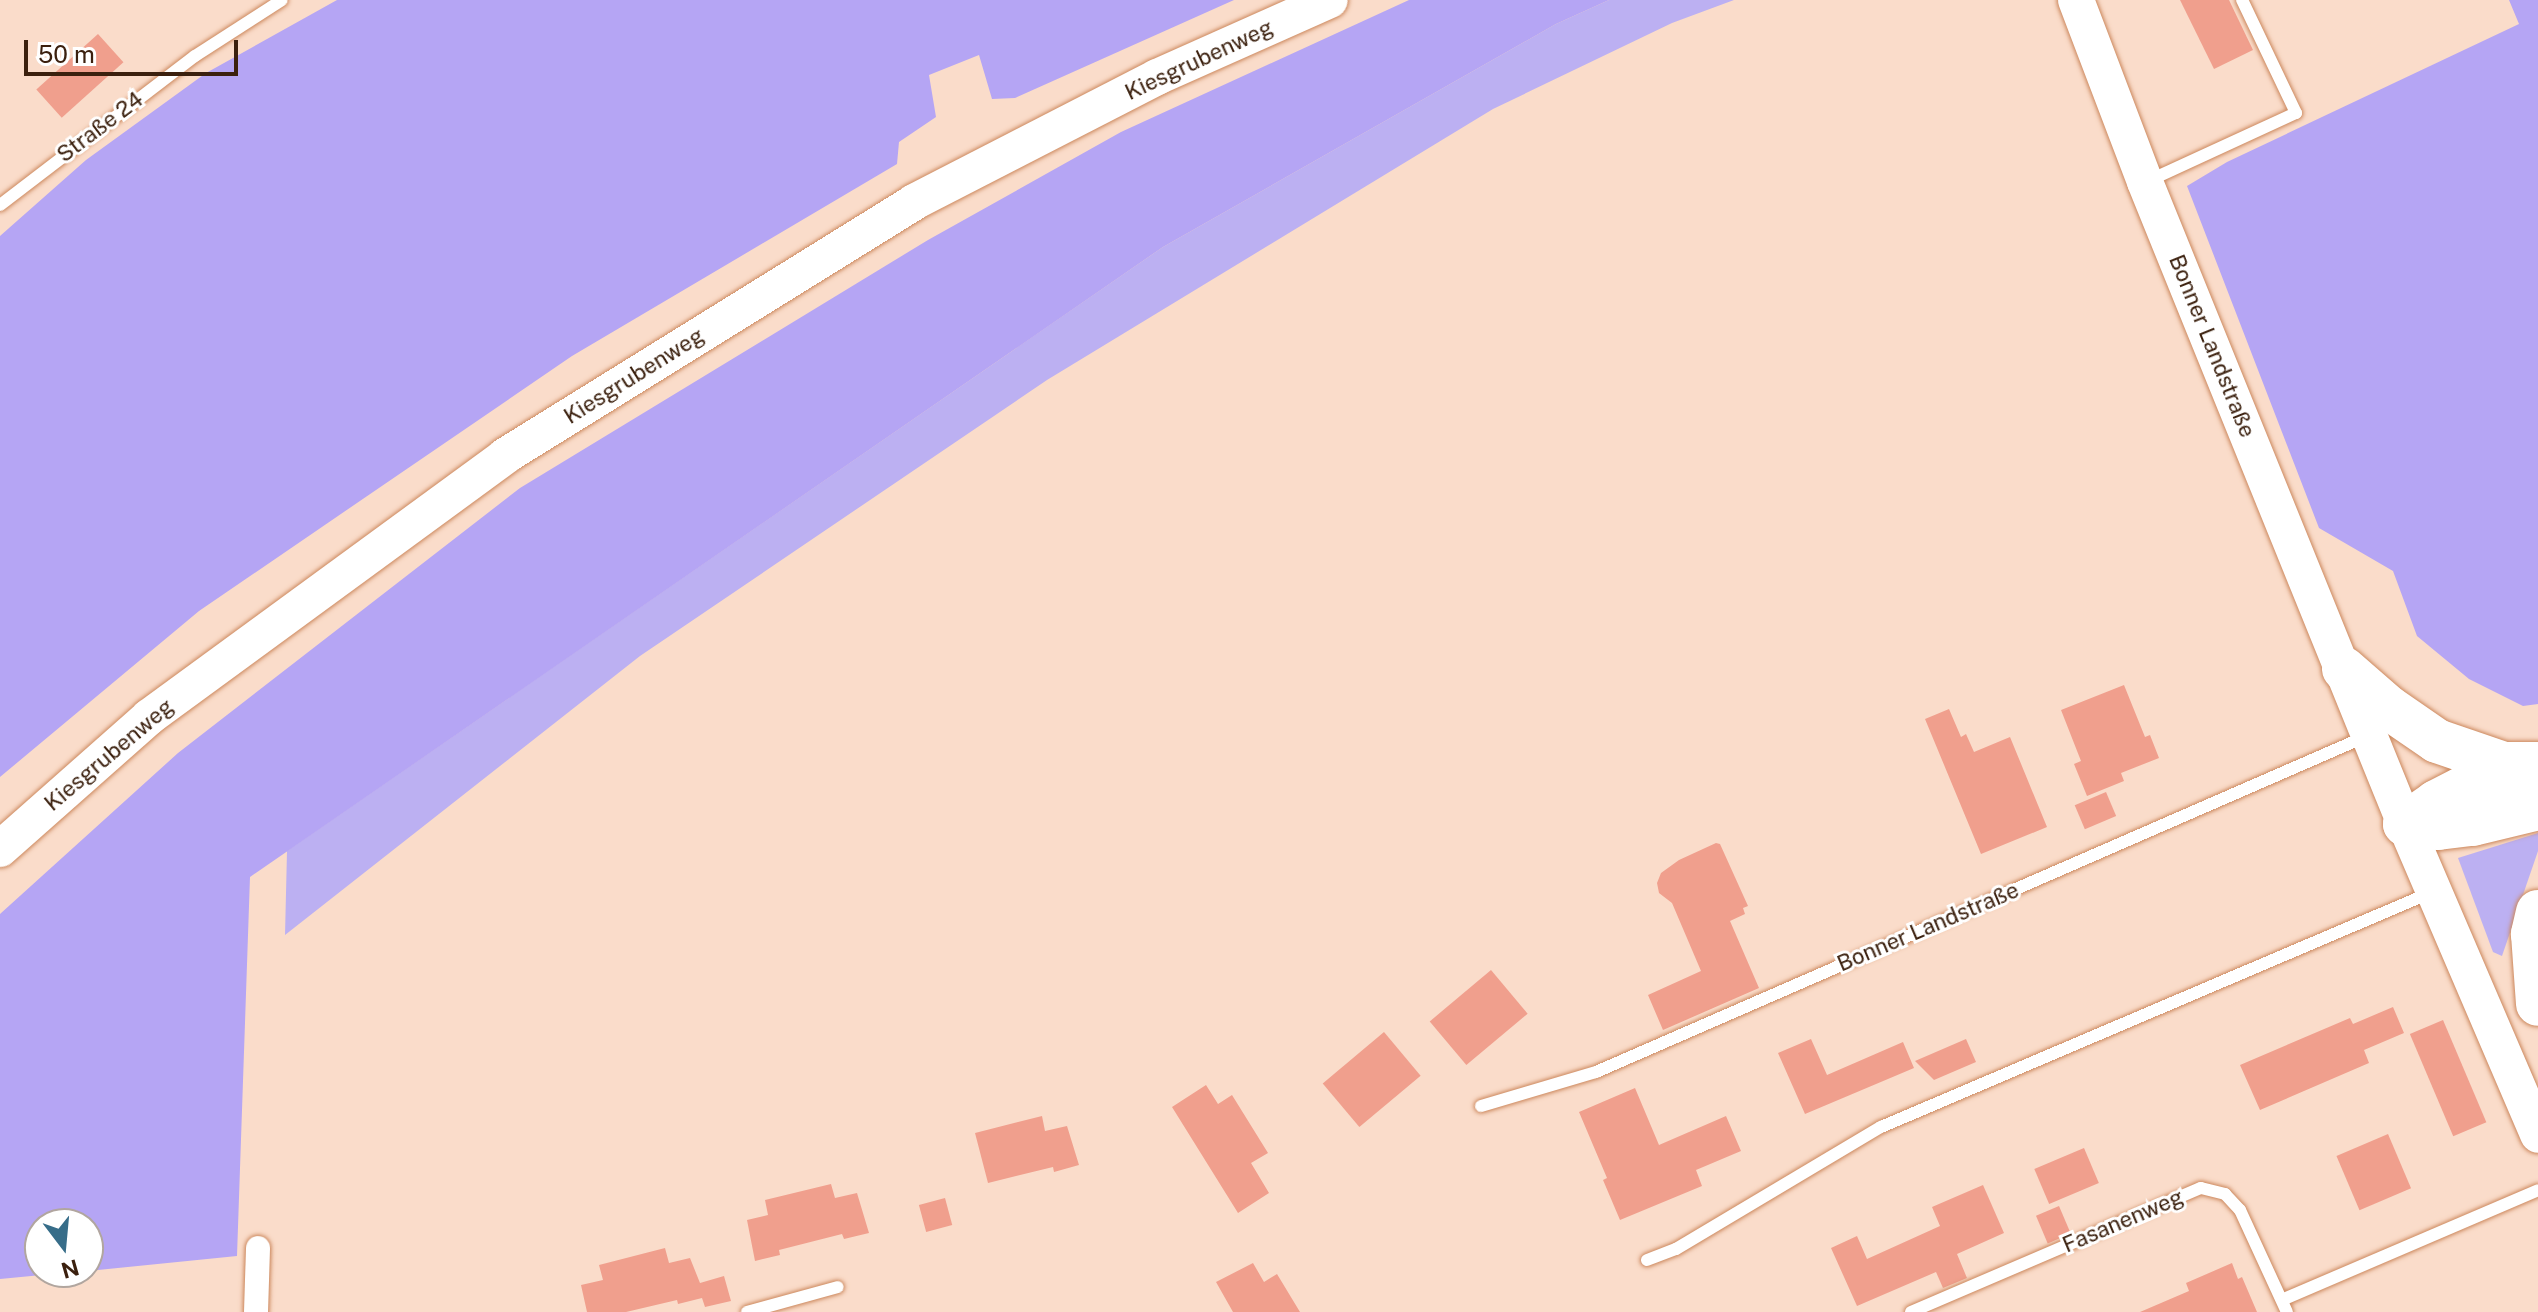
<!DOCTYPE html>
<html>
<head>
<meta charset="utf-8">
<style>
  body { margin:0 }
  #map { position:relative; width:2538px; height:1312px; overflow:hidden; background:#fadcca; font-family:"Public Sans",sans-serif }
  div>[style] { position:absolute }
  .green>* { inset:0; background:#bcb0f2 }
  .forest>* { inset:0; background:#b5a5f4 }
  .building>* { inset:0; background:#f09f8d; transform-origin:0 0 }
  .roads { filter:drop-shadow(0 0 2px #cc885d) drop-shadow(0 0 2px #cc885d) }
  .service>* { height:12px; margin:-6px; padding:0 6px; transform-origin:6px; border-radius:6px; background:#fff }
  .minor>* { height:24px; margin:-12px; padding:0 12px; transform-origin:12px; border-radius:12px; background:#fff }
  .secondary>* { height:36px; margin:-18px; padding:0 18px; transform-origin:18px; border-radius:18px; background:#fff }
  .motorway>* { height:44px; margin:-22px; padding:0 22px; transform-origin:22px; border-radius:22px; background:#fff }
  span { translate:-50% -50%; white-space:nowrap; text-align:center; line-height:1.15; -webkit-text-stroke:6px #fff; paint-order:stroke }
  .street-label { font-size:22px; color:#3b200e }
  .north { position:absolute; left:24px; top:1208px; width:80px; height:80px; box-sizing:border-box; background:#fff; border:2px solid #b1a69f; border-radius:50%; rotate:164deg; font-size:22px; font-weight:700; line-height:32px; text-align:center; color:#3b200e }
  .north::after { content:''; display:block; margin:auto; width:28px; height:36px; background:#376d89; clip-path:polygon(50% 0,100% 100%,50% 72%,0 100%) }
  .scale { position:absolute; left:24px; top:40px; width:214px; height:36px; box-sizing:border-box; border:4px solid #3b200e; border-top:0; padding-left:10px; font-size:24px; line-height:28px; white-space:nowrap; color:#3b200e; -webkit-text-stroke:6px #fff; paint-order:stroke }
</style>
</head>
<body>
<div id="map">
  <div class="green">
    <div style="clip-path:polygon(1609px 0,1734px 0,1672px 23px,1493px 109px,1047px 380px,640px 656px,285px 935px,287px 851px,1163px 247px,1556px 24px)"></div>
    <div style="clip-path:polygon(2538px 833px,2538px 851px,2502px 956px,2493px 952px,2458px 858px)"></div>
  </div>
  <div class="forest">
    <div style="clip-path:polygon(337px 0,1234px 0,1015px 98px,992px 99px,979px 55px,929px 75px,936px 117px,899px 142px,897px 164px,572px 356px,199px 611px,0 777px,0 236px,86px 160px,206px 73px)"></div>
    <div style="clip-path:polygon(1409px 0,1609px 0,1556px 24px,1163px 247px,250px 877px,237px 1256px,88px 1271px,88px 1224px,40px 1224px,40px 1272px,73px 1272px,0 1279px,0 914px,178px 753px,520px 488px,928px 240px,1121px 132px)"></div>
    <div style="clip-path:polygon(2509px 0,2538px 0,2538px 704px,2523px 706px,2469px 679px,2417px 636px,2393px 571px,2319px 528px,2187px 186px,2227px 162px,2519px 24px)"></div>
  </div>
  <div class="building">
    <div style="clip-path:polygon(2180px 0,2229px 0,2253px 50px,2214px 69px)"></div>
    <div style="left:98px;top:34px;width:38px;height:83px;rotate:48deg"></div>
    <div style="clip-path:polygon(2124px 685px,2145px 737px,2150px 735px,2159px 758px,2121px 773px,2124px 781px,2087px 796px,2074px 764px,2081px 761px,2061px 710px)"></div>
    <div style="clip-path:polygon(1949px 709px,1961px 737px,1966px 734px,1974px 752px,2010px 737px,2047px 827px,1981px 854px,1925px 719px)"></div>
    <div style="left:2106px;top:792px;width:26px;height:34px;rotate:67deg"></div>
    <div style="clip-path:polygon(1716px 843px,1720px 844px,1748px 906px,1743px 908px,1745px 914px,1730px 921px,1759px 988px,1663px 1030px,1648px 995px,1701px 971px,1672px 903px,1659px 893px,1657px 883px,1661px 873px,1679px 860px)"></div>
    <div style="left:1491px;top:970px;width:57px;height:80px;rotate:50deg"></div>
    <div style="clip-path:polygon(2393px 1007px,2404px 1033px,2364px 1050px,2369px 1063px,2260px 1110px,2240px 1065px,2350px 1018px,2353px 1024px)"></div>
    <div style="left:2443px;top:1020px;width:111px;height:36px;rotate:67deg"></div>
    <div style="left:1384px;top:1032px;width:57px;height:80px;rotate:50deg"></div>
    <div style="clip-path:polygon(1811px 1039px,1827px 1075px,1903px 1042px,1914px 1068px,1805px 1114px,1778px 1053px)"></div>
    <div style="clip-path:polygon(1966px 1039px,1976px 1062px,1934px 1080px,1915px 1061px)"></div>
    <div style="clip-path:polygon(1206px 1085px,1218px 1104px,1232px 1095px,1268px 1153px,1251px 1163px,1269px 1193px,1238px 1213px,1172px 1107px)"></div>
    <div style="clip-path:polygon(1635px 1088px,1659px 1145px,1726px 1116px,1741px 1151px,1696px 1170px,1702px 1186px,1620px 1220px,1603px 1180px,1607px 1178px,1579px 1112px)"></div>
    <div style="clip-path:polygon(1042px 1116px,1045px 1131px,1067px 1126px,1079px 1165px,1054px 1172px,1053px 1167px,988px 1183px,975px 1133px)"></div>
    <div style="left:2388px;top:1134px;width:59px;height:56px;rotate:67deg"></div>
    <div style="left:2084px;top:1148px;width:38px;height:54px;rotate:67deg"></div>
    <div style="clip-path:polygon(831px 1184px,835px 1198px,857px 1193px,869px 1233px,844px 1239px,842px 1234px,779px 1250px,780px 1255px,755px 1261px,747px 1220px,768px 1215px,765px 1200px)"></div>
    <div style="clip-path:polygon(1983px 1185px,2004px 1233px,1957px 1254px,1967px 1278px,1943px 1288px,1936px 1272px,1857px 1306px,1831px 1248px,1857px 1236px,1867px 1259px,1940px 1226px,1932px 1207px)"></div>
    <div style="left:945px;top:1198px;width:28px;height:27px;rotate:75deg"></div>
    <div style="left:2059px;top:1206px;width:30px;height:25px;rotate:67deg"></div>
    <div style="clip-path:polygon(665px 1248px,669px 1263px,690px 1258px,700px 1283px,724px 1276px,731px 1301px,705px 1307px,702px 1298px,678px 1304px,677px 1300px,626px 1312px,587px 1312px,581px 1285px,603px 1280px,599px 1265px)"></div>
    <div style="clip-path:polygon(1253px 1263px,1264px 1282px,1277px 1274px,1300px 1312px,1233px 1312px,1216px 1282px)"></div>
    <div style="clip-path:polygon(2232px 1263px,2238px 1279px,2242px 1277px,2257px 1312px,2140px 1312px,2189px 1291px,2186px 1283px)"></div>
  </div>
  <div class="roads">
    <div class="service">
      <div style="left:2148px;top:181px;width:163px;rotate:-24.7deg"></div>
      <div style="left:2296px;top:113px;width:125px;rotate:-115.5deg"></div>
      <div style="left:0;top:205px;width:245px;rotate:-37.4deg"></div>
      <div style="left:195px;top:56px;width:103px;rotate:-32.8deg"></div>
      <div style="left:1481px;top:1106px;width:120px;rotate:-16.5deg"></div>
      <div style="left:1596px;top:1072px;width:841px;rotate:-23.55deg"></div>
      <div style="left:1647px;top:1260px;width:31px;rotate:-21deg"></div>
      <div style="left:1676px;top:1249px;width:239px;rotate:-30.8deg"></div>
      <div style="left:1881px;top:1127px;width:597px;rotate:-23.09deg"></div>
      <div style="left:2284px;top:1299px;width:276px;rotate:-23.2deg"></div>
      <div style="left:747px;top:1312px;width:94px;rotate:-15.4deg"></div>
      <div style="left:1911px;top:1312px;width:315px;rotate:-23.2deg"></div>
      <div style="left:2201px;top:1188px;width:25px;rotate:14deg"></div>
      <div style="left:2225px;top:1194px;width:22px;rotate:47deg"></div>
      <div style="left:2240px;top:1210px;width:112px;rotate:65.3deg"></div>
    </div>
    <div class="minor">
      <div style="left:256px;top:1312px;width:64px;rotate:-88.2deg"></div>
    </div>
    <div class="secondary">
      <div style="left:2076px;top:0;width:195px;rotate:69.2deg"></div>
      <div style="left:2145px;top:182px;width:693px;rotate:67.95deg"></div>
      <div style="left:2405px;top:824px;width:338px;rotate:66.8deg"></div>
      <div style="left:0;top:849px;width:199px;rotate:-41.5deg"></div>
      <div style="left:149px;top:717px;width:441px;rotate:-36.2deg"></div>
      <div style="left:505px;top:456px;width:481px;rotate:-31.8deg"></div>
      <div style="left:914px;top:202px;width:273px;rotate:-27.2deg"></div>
      <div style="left:1157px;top:77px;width:189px;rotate:-24deg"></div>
    </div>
    <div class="motorway">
      <div style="left:2344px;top:669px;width:60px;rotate:40.9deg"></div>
      <div style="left:2389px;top:708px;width:58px;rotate:34.5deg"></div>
      <div style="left:2437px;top:741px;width:71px;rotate:18.9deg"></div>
      <div style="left:2504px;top:764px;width:34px"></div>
      <div style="left:2405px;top:824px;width:38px;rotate:-35deg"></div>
      <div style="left:2436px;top:802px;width:29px;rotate:-27deg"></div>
      <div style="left:2462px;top:789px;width:70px;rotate:-14deg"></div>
      <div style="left:2405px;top:824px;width:33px;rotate:7deg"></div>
      <div style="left:2438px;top:828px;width:35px;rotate:-7deg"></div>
      <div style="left:2473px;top:824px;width:67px;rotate:-13.8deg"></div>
      <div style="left:2538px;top:912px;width:23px;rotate:103deg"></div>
      <div style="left:2533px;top:934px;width:70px;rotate:85.9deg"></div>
    </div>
  </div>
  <div class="street-label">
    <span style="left:1199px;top:60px;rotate:-25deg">Kiesgrubenweg</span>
    <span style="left:100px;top:127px;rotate:-37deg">Straße 24</span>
    <span style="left:2212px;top:346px;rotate:68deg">Bonner Landstraße</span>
    <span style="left:634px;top:376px;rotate:-32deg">Kiesgrubenweg</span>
    <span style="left:109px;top:755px;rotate:-40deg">Kiesgrubenweg</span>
    <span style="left:1928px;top:927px;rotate:-23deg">Bonner Landstraße</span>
    <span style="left:2123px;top:1221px;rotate:-23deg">Fasanenweg</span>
  </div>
  <div class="north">N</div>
  <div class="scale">50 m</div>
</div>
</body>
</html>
